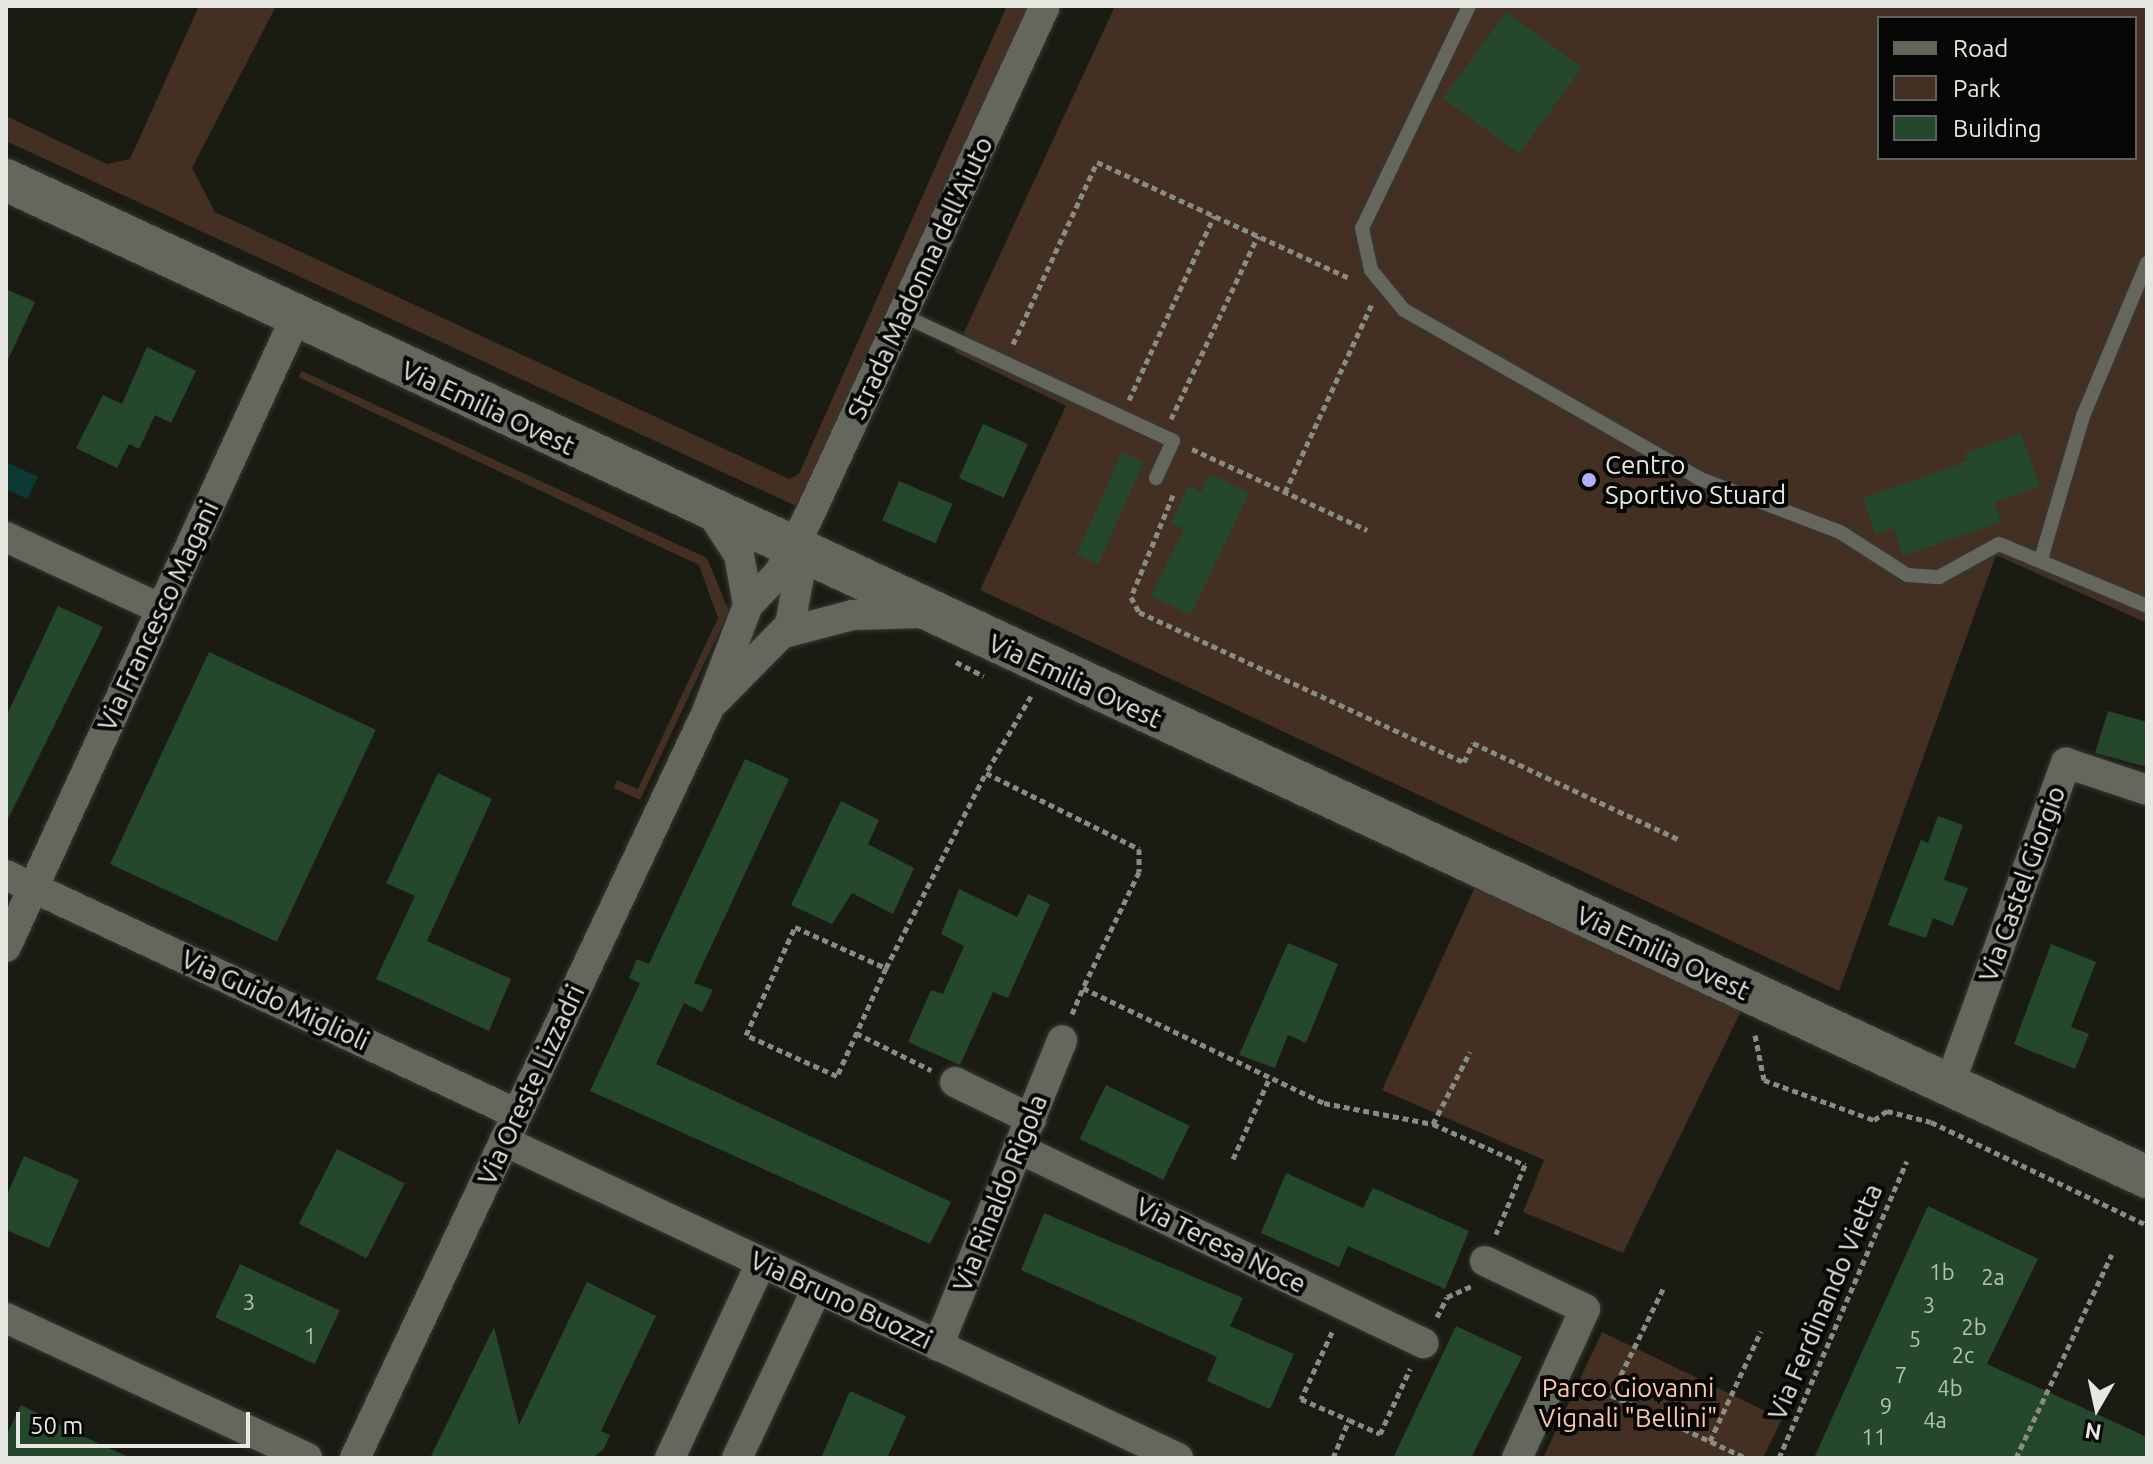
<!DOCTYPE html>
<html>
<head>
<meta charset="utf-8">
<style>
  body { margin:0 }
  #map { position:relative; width:2153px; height:1464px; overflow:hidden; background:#1a1c14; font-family:Ubuntu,sans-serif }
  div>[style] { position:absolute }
  .green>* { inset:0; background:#442f23 }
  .water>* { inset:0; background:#0c3933 }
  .building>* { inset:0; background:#25472c; transform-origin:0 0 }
  .path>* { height:5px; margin-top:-2.5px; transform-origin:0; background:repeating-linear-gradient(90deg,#898b84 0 6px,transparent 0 10px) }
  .roads { filter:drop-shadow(0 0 2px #383833) drop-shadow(0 0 2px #383833) }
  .lane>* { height:14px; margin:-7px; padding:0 7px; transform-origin:7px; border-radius:7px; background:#65675d }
  .street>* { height:30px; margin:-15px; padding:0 15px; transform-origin:15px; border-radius:15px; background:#65675d }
  .secondary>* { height:42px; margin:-21px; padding:0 21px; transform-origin:21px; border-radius:21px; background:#65675d }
  .dots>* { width:22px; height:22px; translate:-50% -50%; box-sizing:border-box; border:4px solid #060604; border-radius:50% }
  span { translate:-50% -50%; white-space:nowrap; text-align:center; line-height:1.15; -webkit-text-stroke:8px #060604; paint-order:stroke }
  .number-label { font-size:22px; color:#b6c0b4 }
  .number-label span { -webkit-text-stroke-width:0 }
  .street-label { font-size:26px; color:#e7e8e2 }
  .poi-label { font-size:26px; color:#e7e8e2 }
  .left { translate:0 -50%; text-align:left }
  .park-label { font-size:26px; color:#fac4a8 }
  .frame { position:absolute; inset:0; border:8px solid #e7e8e2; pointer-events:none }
  .legend { position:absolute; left:1877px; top:16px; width:260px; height:144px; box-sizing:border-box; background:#060604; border:2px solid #60605d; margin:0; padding:10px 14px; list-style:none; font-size:24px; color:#e7e8e2 }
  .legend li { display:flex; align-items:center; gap:16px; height:40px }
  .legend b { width:40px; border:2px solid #60605d }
  .north { position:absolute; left:2057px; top:1368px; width:80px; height:80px; -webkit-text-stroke:6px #060604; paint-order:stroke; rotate:189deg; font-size:22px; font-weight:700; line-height:32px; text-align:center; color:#e7e8e2 }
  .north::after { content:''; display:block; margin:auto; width:28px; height:36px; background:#e7e8e2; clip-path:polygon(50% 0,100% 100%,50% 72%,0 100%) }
  .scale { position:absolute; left:16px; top:1412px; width:234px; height:36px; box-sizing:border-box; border:4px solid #e7e8e2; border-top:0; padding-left:10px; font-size:24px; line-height:28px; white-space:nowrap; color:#e7e8e2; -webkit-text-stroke:6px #060604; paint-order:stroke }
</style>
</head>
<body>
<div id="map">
  <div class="green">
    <div style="clip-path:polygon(199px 6px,276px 6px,192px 168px,215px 212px,789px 479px,799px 474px,1007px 6px,1031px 6px,796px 506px,6px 141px,6px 116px,107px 164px,130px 159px)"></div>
    <div style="clip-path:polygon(evenodd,1115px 6px,2147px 6px,2147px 623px,1996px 555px,1839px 991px,980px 590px,1066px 406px,955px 352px,1115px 6px,1879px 18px,2135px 18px,2135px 158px,1879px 158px,1879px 18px)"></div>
    <div style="clip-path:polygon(302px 371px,707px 558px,729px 611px,640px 800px,614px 788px,617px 780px,638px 789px,718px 618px,699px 565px,298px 377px)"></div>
    <div style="clip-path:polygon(1475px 887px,1742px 1009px,1623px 1253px,1523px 1212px,1544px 1160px,1382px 1090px)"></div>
    <div style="clip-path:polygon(1602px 1332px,1782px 1419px,1763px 1458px,1543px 1458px)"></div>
  </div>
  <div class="water">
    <div style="clip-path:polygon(6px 462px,38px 477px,27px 499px,6px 489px)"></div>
  </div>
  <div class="building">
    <div style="left:1506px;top:12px;width:94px;height:107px;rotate:36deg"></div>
    <div style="clip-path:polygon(6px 289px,35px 302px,6px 364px)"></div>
    <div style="clip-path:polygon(147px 347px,196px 371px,171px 423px,155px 415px,139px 449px,129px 444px,117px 468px,76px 448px,103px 395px,122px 404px)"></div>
    <div style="left:983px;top:424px;width:49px;height:59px;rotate:24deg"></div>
    <div style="clip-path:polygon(2021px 433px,2040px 487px,1995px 502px,2001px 522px,1903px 556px,1894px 528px,1875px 535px,1863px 498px,1968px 461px,1965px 453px)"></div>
    <div style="left:1122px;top:452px;width:24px;height:112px;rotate:24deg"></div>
    <div style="clip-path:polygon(1210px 474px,1249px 493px,1191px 615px,1151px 596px,1184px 529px,1171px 523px,1189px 485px,1201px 492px)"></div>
    <div style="left:899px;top:481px;width:58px;height:43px;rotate:23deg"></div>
    <div style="clip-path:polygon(58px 606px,103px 627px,6px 823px,6px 717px)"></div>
    <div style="left:209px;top:652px;width:184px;height:234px;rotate:25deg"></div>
    <div style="clip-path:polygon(2108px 711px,2147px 722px,2147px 767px,2095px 753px)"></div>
    <div style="clip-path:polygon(745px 759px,789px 779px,694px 983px,713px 990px,702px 1012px,684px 1003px,656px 1064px,951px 1202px,930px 1244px,590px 1091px,640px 983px,629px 978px,637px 959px,649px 964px)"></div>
    <div style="clip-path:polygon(438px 773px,492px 799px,427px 941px,511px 979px,489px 1031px,376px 979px,415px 896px,386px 883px)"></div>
    <div style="clip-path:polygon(841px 801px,879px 820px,868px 844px,914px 868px,893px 914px,852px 893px,832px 924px,791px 905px)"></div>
    <div style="clip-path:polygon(1938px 816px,1963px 825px,1944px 880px,1968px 888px,1953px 926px,1933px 918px,1926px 938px,1888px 925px,1921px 840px,1928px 843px)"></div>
    <div style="clip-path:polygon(959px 889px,1017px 917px,1028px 894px,1050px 904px,1008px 998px,993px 992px,960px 1065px,908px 1042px,931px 990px,943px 994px,964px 946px,941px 934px)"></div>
    <div style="clip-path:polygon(1288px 943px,1338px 964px,1306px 1043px,1288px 1035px,1275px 1068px,1239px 1055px)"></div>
    <div style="clip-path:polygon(2051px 944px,2096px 962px,2071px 1027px,2089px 1034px,2075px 1069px,2014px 1044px)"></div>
    <div style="left:1106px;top:1085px;width:93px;height:60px;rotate:26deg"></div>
    <div style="left:337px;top:1149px;width:76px;height:84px;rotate:27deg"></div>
    <div style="clip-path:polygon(24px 1156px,79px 1180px,49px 1248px,6px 1230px,6px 1197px)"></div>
    <div style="clip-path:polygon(1286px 1173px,1363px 1208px,1373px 1188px,1469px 1231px,1445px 1289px,1348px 1246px,1339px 1267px,1261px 1233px)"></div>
    <div style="clip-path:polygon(1928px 1206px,2038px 1259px,1987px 1364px,2147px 1437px,2147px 1458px,1814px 1458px)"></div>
    <div style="clip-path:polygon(1044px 1213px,1243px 1298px,1230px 1326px,1294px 1354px,1270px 1409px,1207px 1381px,1217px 1357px,1021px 1270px)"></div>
    <div style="left:240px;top:1264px;width:110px;height:59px;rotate:25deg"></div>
    <div style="clip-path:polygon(587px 1282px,656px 1316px,601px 1431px,610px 1435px,603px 1450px,592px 1458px,430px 1458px,494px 1327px,519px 1425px)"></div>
    <div style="clip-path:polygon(1456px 1326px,1522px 1357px,1471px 1458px,1393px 1458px)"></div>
    <div style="clip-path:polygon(850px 1391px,906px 1416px,887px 1458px,821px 1458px)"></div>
    <div style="clip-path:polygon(21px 1405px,78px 1434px,131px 1458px,6px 1458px,6px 1436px)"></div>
  </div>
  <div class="path">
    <div style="left:1013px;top:344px;width:200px;rotate:-65.2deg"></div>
    <div style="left:1097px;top:162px;width:277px;rotate:24.7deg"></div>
    <div style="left:1129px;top:400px;width:203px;rotate:-65.2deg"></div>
    <div style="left:1171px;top:419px;width:203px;rotate:-64.6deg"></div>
    <div style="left:1192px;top:449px;width:193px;rotate:24.8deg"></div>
    <div style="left:1285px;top:492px;width:207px;rotate:-65.2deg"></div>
    <div style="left:1173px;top:495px;width:110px;rotate:112.4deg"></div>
    <div style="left:1131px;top:597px;width:17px;rotate:62deg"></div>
    <div style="left:1139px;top:612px;width:358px;rotate:24.8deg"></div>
    <div style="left:1464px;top:762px;width:21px;rotate:-65deg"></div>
    <div style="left:1473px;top:743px;width:226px;rotate:25.1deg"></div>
    <div style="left:956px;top:662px;width:31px;rotate:27deg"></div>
    <div style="left:1031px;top:696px;width:89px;rotate:120.3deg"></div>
    <div style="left:986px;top:773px;width:171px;rotate:26.4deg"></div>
    <div style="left:1139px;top:849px;width:23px;rotate:90deg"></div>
    <div style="left:1139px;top:872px;width:129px;rotate:115.8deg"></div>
    <div style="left:795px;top:927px;width:100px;rotate:24.3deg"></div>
    <div style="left:886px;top:968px;width:119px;rotate:114.4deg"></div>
    <div style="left:837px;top:1076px;width:100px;rotate:-155.7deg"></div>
    <div style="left:746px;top:1035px;width:119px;rotate:-65.6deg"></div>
    <div style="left:886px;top:968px;width:219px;rotate:-62.9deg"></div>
    <div style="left:1072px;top:1014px;width:28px;rotate:-67deg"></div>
    <div style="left:1083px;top:988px;width:267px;rotate:25.5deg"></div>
    <div style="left:1324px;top:1103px;width:111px;rotate:10.9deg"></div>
    <div style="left:1433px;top:1124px;width:101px;rotate:24deg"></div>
    <div style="left:1525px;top:1165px;width:75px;rotate:112.8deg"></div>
    <div style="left:856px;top:1033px;width:84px;rotate:26.3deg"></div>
    <div style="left:1755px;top:1035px;width:46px;rotate:78.7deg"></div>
    <div style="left:1764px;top:1080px;width:117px;rotate:20deg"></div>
    <div style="left:1874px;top:1120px;width:16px;rotate:-35deg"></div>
    <div style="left:1887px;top:1111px;width:45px;rotate:14deg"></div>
    <div style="left:1931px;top:1122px;width:239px;rotate:25.5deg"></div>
    <div style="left:1433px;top:1124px;width:81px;rotate:-62.8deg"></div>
    <div style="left:1233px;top:1159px;width:90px;rotate:-65.7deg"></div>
    <div style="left:1663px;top:1289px;width:118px;rotate:116.1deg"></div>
    <div style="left:1611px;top:1395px;width:149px;rotate:25deg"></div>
    <div style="left:1437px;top:1317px;width:22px;rotate:-63deg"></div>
    <div style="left:1447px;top:1297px;width:27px;rotate:-24deg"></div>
    <div style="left:1332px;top:1332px;width:74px;rotate:114.8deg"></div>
    <div style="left:1301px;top:1399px;width:52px;rotate:23.6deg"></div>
    <div style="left:1710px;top:1441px;width:121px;rotate:-65.1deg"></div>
    <div style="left:1333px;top:1458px;width:41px;rotate:-67.2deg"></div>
    <div style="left:1349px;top:1420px;width:34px;rotate:24deg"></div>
    <div style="left:1380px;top:1434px;width:72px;rotate:-65.2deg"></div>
    <div style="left:1779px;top:1458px;width:323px;rotate:-66.7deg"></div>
    <div style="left:2016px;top:1458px;width:225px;rotate:-64.8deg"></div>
  </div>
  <div class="roads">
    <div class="lane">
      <div style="left:1469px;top:6px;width:246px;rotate:115.7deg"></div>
      <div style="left:1362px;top:228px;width:43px;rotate:77.9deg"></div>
      <div style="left:1371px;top:270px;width:52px;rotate:50.5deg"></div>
      <div style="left:1404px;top:310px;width:339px;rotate:29.7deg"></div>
      <div style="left:1698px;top:478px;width:152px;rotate:20.8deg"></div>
      <div style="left:1840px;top:532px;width:80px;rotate:32.7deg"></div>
      <div style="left:1907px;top:575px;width:32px;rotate:4deg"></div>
      <div style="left:1939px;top:577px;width:68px;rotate:-28.8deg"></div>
      <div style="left:1999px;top:544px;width:160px;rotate:22.7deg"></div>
      <div style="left:902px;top:315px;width:299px;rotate:24.9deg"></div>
      <div style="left:1173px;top:441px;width:41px;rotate:114.7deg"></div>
      <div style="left:2041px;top:559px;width:149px;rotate:-73.6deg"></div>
      <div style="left:2083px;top:416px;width:166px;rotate:-67.3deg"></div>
    </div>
    <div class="street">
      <div style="left:711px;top:512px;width:51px;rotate:56.9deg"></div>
      <div style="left:739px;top:555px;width:51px;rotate:79.8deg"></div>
      <div style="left:6px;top:537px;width:171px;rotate:24.9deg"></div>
      <div style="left:784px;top:633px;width:71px;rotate:-14.6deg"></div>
      <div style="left:853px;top:615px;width:70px;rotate:-1.6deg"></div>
      <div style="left:715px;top:701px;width:107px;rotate:-45.4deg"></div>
      <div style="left:790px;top:625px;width:72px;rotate:-79.6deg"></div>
      <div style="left:6px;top:875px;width:564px;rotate:25.07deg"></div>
      <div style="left:6px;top:947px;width:691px;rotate:-65.29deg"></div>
      <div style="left:955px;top:1082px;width:85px;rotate:26deg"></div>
      <div style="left:1949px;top:1086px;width:344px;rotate:-70.1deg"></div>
      <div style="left:2066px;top:763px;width:85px;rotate:18.4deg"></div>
      <div style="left:504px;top:1141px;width:745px;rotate:25.19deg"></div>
      <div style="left:1018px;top:1148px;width:450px;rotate:25.7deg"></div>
      <div style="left:1485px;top:1261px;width:111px;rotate:25.6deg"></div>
      <div style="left:1585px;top:1309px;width:164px;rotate:114.5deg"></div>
      <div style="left:6px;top:1318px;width:332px;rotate:24.9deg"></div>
      <div style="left:938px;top:1346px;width:330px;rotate:-67.9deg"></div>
      <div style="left:355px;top:1458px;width:825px;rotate:-64.74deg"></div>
      <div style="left:707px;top:712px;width:115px;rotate:-69deg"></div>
      <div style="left:748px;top:605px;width:45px;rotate:-45.9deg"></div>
      <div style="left:779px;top:573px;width:62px;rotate:-62.2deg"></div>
      <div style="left:808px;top:518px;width:564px;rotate:-65.16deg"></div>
      <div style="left:670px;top:1458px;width:215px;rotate:-65deg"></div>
      <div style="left:737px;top:1458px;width:187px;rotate:-64.7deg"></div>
    </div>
    <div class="secondary">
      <div style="left:6px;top:180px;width:2362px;rotate:24.97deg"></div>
    </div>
  </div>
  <div class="dots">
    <div style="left:1589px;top:480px;background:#adaffb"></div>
  </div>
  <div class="number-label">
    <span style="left:1942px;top:1272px">1b</span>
    <span style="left:1993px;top:1277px">2a</span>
    <span style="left:249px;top:1302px">3</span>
    <span style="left:1929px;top:1305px">3</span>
    <span style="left:1974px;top:1327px">2b</span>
    <span style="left:310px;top:1336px">1</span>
    <span style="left:1915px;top:1339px">5</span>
    <span style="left:1963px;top:1355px">2c</span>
    <span style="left:1901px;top:1375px">7</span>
    <span style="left:1950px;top:1388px">4b</span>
    <span style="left:1886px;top:1406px">9</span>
    <span style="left:1935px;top:1420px">4a</span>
    <span style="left:1874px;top:1437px">11</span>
  </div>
  <div class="street-label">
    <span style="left:920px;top:278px;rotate:-65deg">Strada Madonna dell'Aiuto</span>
    <span style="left:488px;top:408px;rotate:25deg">Via Emilia Ovest</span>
    <span style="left:158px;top:616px;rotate:-65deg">Via Francesco Magani</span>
    <span style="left:1075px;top:681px;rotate:25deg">Via Emilia Ovest</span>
    <span style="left:2022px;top:884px;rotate:-70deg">Via Castel Giorgio</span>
    <span style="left:1663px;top:953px;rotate:25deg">Via Emilia Ovest</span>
    <span style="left:275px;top:1000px;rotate:25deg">Via Guido Miglioli</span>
    <span style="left:531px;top:1085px;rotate:-65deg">Via Oreste Lizzadri</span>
    <span style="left:1000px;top:1193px;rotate:-68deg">Via Rinaldo Rigola</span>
    <span style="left:1221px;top:1245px;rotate:26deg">Via Teresa Noce</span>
    <span style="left:841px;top:1300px;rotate:25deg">Via Bruno Buozzi</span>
    <span style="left:1825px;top:1302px;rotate:-67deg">Via Ferdinando Vietta</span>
  </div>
  <div class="poi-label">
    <span class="left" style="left:1605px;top:480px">Centro<br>Sportivo Stuard</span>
  </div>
  <div class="park-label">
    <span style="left:1628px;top:1403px">Parco Giovanni<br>Vignali "Bellini"</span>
  </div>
  <div class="frame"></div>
  <ul class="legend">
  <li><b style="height:10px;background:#65675d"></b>Road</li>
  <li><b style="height:22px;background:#442f23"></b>Park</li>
  <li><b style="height:22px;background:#25472c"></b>Building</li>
  </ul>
  <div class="north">N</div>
  <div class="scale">50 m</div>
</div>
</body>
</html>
